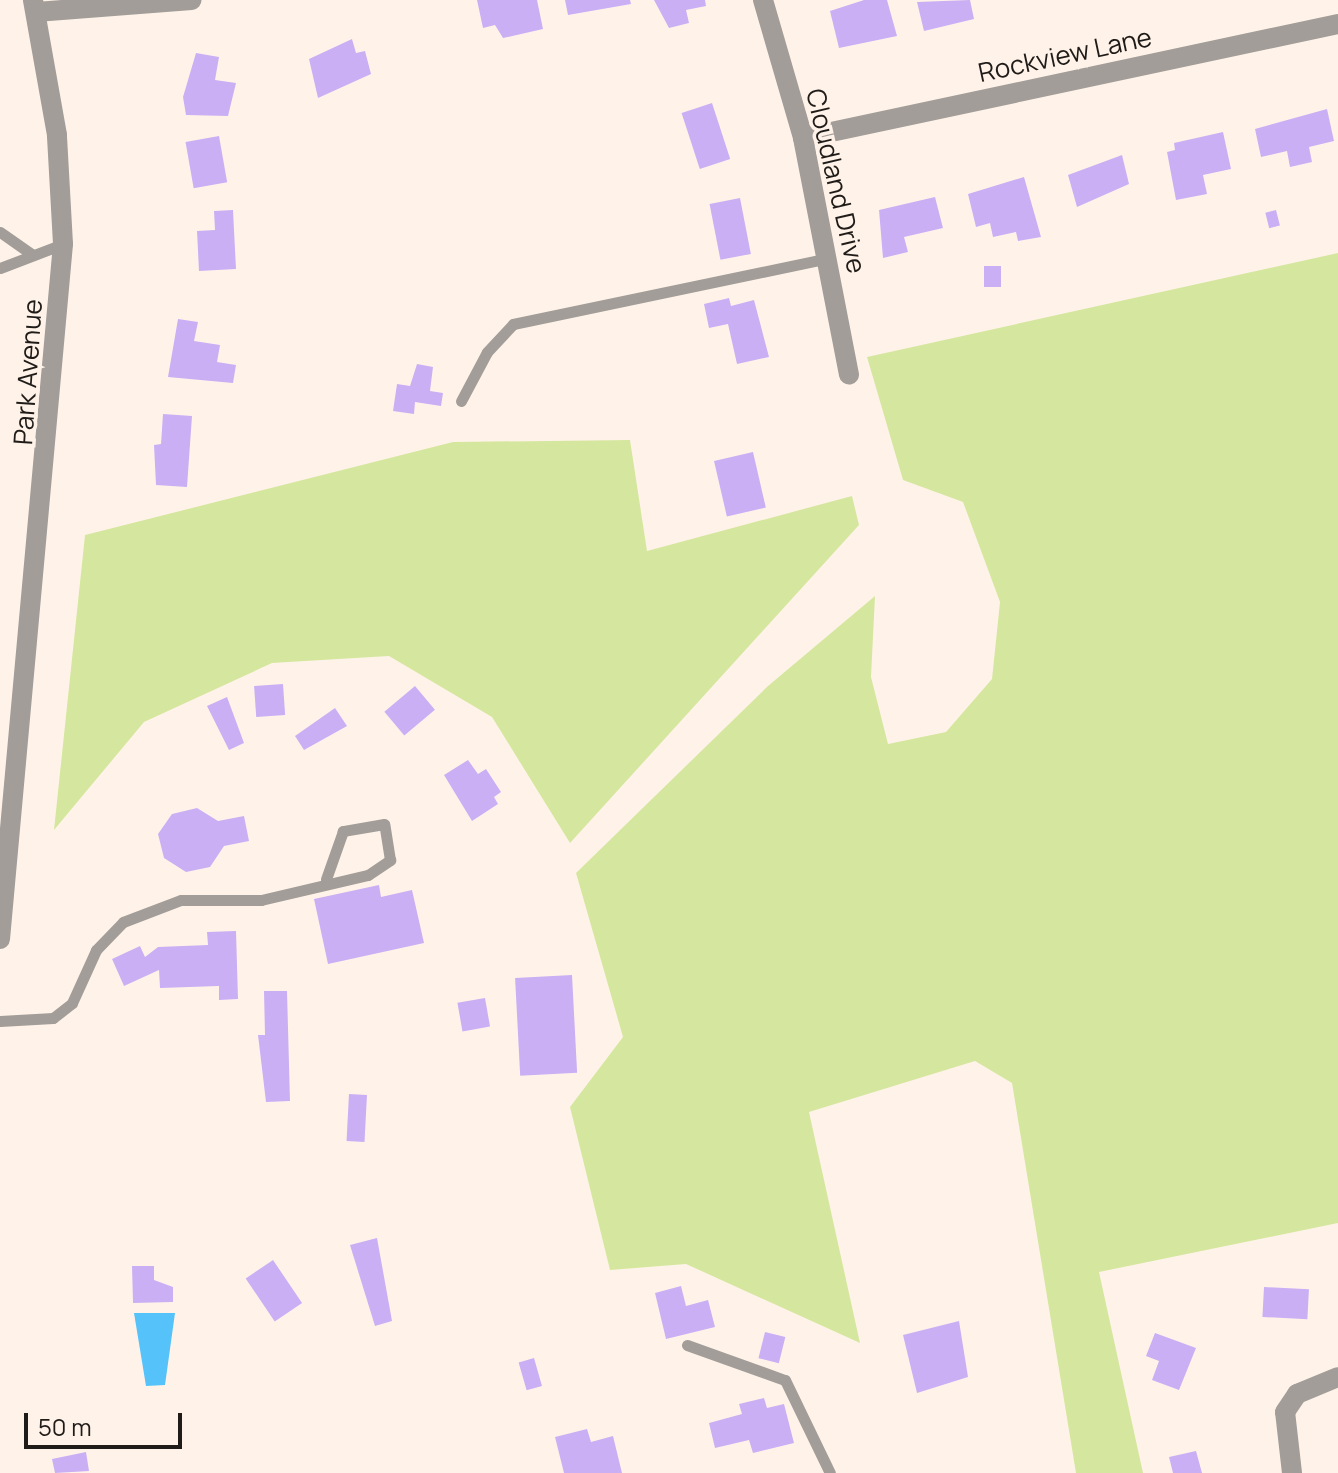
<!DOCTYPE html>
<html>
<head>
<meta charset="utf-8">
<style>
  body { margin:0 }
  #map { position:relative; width:1338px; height:1473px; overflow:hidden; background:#fff3e9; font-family:Manrope,sans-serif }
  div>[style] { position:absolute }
  .green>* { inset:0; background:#d5e79f }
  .water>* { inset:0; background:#56c2fa }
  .building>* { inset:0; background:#caaff5; transform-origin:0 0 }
  .lane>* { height:11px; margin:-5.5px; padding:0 5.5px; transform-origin:5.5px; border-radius:5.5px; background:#a29d99 }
  .street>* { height:20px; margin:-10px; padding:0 10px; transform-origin:10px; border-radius:10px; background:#a29d99 }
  span { translate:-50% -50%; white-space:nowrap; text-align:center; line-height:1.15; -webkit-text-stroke:7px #fff3e9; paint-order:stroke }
  .street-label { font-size:26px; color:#1f1b18 }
  .scale { position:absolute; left:24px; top:1413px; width:158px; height:36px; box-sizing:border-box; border:4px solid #1f1b18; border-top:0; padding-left:10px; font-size:24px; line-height:28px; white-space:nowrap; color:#1f1b18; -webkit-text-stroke:6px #fff3e9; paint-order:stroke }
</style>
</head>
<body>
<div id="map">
  <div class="green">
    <div style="clip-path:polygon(1338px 253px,1338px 1223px,1099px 1272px,1143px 1473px,1076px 1473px,1012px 1083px,975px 1061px,809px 1112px,860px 1343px,686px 1264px,610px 1270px,570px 1107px,623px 1037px,576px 873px,768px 686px,875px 596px,871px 677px,888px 744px,946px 732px,992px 679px,1000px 602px,963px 502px,903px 480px,867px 357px)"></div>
    <div style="clip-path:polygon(630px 440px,647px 551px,852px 496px,859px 525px,570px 843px,492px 717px,389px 656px,272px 663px,144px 722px,54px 830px,85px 535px,453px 442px)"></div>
  </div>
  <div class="water">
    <div style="clip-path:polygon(134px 1313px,175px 1313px,165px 1385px,146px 1386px)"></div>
  </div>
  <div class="building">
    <div style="clip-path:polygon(477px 0,537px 0,543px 29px,503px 38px,495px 25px,483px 28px)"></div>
    <div style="clip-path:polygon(565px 0,630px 0,631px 4px,568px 15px)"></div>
    <div style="clip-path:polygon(654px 0,705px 0,706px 6px,686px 10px,689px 23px,669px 28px)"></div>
    <div style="clip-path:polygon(864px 0,887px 0,897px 36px,839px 48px,830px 11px)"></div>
    <div style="clip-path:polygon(970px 0,974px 19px,924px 31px,917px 2px)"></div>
    <div style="clip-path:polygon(352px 39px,356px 53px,365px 51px,371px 74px,318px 98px,309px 59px)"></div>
    <div style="clip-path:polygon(196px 53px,219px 57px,215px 80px,236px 83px,228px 116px,186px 115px,183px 97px)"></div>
    <div style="left:712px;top:103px;width:59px;height:32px;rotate:72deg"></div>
    <div style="clip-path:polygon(1327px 109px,1334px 141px,1309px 147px,1312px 162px,1290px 167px,1287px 151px,1261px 157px,1255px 129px)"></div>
    <div style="clip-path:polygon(1223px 132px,1231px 169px,1203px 175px,1207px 194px,1176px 200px,1167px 152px,1175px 150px,1174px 143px)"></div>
    <div style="left:219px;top:136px;width:47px;height:34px;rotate:80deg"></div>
    <div style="clip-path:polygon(1122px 155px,1129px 184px,1077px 207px,1068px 175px)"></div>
    <div style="clip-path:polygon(1024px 177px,1041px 237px,1018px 241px,1016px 232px,993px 237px,990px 223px,976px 227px,968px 194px)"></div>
    <div style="clip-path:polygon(935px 197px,943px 228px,904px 237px,908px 252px,883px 258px,879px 210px)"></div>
    <div style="left:740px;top:198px;width:57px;height:31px;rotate:79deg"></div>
    <div style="clip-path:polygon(233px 210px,236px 269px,199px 271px,197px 231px,215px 230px,214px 211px)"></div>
    <div style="left:1276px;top:210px;width:16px;height:11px;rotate:76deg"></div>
    <div style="left:984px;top:266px;width:17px;height:21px"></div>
    <div style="clip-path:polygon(729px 298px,731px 306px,754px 300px,769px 357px,737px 364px,728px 324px,709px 328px,704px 304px)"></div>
    <div style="clip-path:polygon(178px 319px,198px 322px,194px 341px,220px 345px,217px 362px,236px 365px,233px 383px,168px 377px)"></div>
    <div style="clip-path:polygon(417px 364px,433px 367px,430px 391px,443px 393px,441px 406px,415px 402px,414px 414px,393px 411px,397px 384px,410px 386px)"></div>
    <div style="clip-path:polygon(163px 414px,192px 416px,187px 487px,156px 485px,154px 445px,161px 444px)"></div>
    <div style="left:753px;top:452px;width:57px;height:40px;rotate:77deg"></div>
    <div style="left:283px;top:684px;width:31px;height:29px;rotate:86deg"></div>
    <div style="left:415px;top:686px;width:31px;height:40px;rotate:50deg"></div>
    <div style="clip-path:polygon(227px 697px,244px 743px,229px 750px,207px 706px)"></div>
    <div style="clip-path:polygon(335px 708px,347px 726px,304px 750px,295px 736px)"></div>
    <div style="clip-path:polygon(468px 760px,478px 774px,486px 769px,501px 792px,494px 797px,498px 804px,472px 821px,444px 775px)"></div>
    <div style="clip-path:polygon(197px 808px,218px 821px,244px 816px,249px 841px,224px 846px,210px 867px,186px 872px,164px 858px,158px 834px,172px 814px)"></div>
    <div style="clip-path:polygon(379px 885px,381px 897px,412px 890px,424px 943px,328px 964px,314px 899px)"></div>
    <div style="clip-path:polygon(236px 931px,238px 999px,219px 1000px,219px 986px,160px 988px,159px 970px,124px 986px,112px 959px,140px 946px,145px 957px,158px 947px,208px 945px,207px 932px)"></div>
    <div style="left:572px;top:975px;width:98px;height:57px;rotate:87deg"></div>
    <div style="clip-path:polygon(264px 991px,287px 991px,290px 1101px,266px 1102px,258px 1035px,265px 1035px)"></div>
    <div style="left:485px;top:998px;width:29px;height:28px;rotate:80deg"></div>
    <div style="left:349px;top:1094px;width:18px;height:47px;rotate:3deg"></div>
    <div style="clip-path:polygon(377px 1238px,392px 1321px,375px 1326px,350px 1245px)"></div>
    <div style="left:273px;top:1260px;width:52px;height:33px;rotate:56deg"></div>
    <div style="clip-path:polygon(132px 1266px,154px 1266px,154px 1280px,173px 1287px,173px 1302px,133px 1303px)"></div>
    <div style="clip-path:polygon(681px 1286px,686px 1306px,708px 1300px,715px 1327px,666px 1339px,655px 1293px)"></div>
    <div style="left:1264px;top:1287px;width:45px;height:30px;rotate:3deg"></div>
    <div style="clip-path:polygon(959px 1321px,968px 1377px,917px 1393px,903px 1335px)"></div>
    <div style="left:765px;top:1332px;width:21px;height:27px;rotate:14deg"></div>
    <div style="clip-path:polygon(1155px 1333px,1196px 1348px,1179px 1390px,1152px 1380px,1159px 1361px,1146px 1356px)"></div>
    <div style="left:534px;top:1358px;width:29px;height:16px;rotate:74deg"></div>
    <div style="clip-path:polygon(764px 1398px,767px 1408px,784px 1404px,794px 1443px,753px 1453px,749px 1440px,715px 1448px,709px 1423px,742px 1414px,739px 1404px)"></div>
    <div style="clip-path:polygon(587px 1429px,591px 1442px,613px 1436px,622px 1473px,564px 1473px,555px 1437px)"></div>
    <div style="clip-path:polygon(1196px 1451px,1202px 1473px,1173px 1473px,1169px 1457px)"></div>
    <div style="clip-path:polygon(86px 1452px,89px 1471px,55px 1473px,52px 1459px)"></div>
  </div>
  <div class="lane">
    <div style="left:0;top:232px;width:38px;rotate:35deg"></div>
    <div style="left:0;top:268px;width:67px;rotate:-20.9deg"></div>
    <div style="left:461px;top:401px;width:55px;rotate:-62deg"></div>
    <div style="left:487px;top:352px;width:38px;rotate:-47deg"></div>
    <div style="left:513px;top:324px;width:322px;rotate:-11.8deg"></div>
    <div style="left:0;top:1021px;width:53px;rotate:-3.2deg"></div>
    <div style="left:53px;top:1018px;width:24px;rotate:-38deg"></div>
    <div style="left:72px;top:1003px;width:58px;rotate:-65.6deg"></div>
    <div style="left:96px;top:950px;width:39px;rotate:-46deg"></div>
    <div style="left:123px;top:922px;width:62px;rotate:-20.8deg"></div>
    <div style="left:181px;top:900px;width:80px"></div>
    <div style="left:261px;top:900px;width:110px;rotate:-13.2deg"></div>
    <div style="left:368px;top:875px;width:27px;rotate:-34deg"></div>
    <div style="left:390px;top:860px;width:36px;rotate:-99deg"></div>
    <div style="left:384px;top:824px;width:42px;rotate:170.3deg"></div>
    <div style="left:343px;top:831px;width:51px;rotate:109.5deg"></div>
    <div style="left:687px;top:1345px;width:104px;rotate:19.7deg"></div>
    <div style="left:785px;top:1380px;width:103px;rotate:64.2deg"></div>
  </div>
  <div class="street">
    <div style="left:763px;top:0;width:144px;rotate:73.8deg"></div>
    <div style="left:803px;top:138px;width:241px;rotate:79deg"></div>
    <div style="left:36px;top:12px;width:156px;rotate:-4.4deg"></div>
    <div style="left:803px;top:138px;width:547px;rotate:-12.03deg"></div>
    <div style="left:0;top:939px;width:698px;rotate:-84.82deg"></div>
    <div style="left:63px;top:244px;width:109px;rotate:-93.2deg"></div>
    <div style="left:57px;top:135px;width:137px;rotate:-100.1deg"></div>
    <div style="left:1292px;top:1473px;width:61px;rotate:-96.5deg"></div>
    <div style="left:1285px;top:1412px;width:22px;rotate:-56deg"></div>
    <div style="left:1297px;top:1394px;width:44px;rotate:-22.5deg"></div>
  </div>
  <div class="street-label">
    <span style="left:1065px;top:55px;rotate:-12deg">Rockview Lane</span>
    <span style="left:836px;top:181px;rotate:77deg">Cloudland Drive</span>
    <span style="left:28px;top:372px;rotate:-86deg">Park Avenue</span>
  </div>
  <div class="scale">50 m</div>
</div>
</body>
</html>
